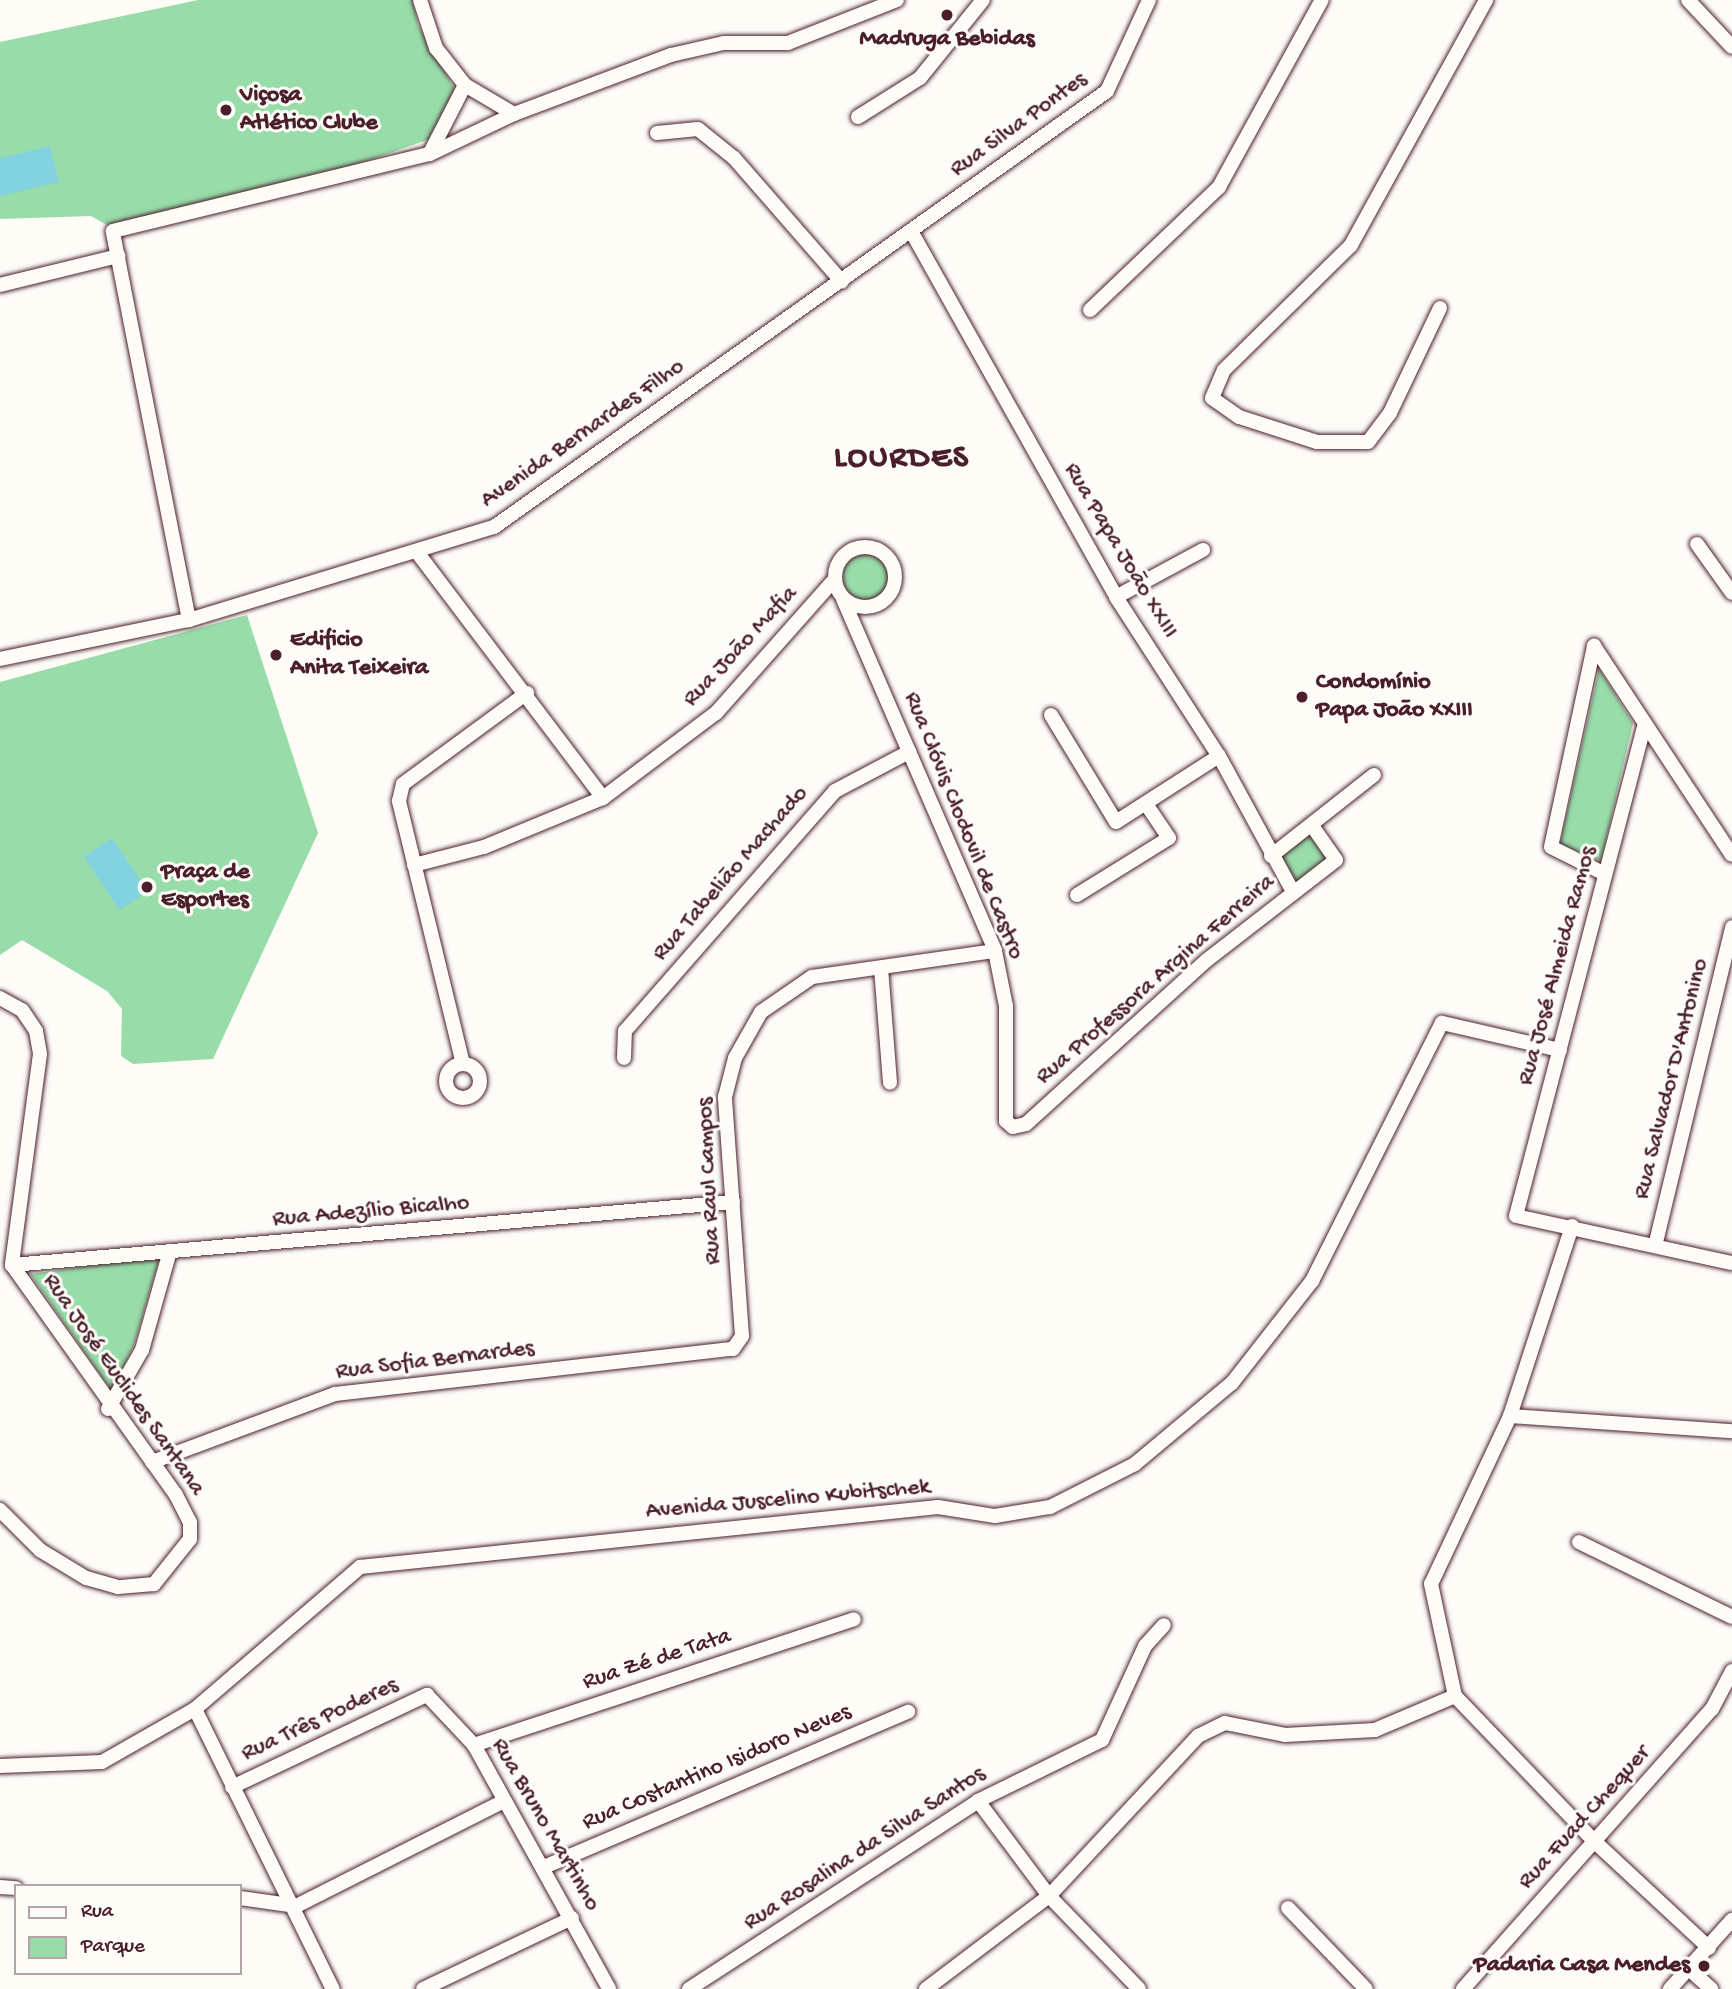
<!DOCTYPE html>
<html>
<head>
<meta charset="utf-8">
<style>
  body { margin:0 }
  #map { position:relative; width:1732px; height:1989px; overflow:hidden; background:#fdfcf7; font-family:"Gochi Hand",sans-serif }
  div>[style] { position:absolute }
  .green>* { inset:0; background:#97dca9; transform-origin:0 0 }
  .round { border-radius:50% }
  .water>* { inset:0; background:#83d2df; transform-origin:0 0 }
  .roads { filter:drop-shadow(0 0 2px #4a1f2b) drop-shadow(0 0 2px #4a1f2b) }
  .minor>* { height:14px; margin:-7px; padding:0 7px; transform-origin:7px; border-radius:7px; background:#fdfcf7 }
  .minor>.ring { margin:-7px; padding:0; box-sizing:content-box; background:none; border:14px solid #fdfcf7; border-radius:50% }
  .dots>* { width:19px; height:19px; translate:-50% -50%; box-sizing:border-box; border:4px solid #fdfcf7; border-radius:50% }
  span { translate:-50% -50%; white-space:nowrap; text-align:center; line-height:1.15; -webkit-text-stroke:6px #fdfcf7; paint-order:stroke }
  .poi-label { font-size:24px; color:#4a1f2b; font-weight:700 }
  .left { translate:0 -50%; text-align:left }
  .right { translate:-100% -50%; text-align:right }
  .street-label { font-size:24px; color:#4a1f2b }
  .district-label { font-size:32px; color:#4a1f2b; font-weight:700; letter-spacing:2px }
  .legend { position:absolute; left:14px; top:1884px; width:228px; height:91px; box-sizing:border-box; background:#fdfcf7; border:2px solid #b5a4a5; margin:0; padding:9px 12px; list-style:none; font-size:21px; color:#4a1f2b }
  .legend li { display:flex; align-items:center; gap:14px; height:35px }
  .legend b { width:35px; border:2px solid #b5a4a5 }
</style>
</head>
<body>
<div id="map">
  <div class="green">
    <div style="clip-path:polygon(198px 0,413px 0,418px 25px,454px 88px,455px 104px,430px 139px,321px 177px,112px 228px,91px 216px,0 219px,0 42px)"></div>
    <div class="round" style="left:843px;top:554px;width:46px;height:46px"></div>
    <div style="clip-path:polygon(247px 615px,318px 833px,213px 1059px,133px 1064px,121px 1056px,122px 1009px,107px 991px,22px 940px,0 955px,0 682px)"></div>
    <div style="clip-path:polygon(1599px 669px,1633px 723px,1601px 861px,1560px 844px)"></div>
    <div style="left:1313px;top:832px;width:34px;height:44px;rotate:58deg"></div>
    <div style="clip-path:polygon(160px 1256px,134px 1345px,112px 1391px,30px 1274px)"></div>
  </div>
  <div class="water">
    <div style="clip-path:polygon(50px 146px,59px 182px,0 196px,0 158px)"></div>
    <div style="left:112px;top:838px;width:64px;height:34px;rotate:56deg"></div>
  </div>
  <div class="roads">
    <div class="minor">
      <div style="left:420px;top:0;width:51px;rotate:71.6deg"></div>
      <div style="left:436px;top:48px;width:47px;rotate:51.9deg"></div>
      <div style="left:465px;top:85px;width:57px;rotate:30.6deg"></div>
      <div style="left:1688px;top:0;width:64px;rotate:46.9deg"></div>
      <div style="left:858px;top:117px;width:73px;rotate:-32.2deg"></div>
      <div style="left:920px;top:78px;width:100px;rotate:-51.1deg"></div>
      <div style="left:657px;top:133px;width:41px;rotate:-5.6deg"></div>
      <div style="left:698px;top:129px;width:46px;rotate:38.9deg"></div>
      <div style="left:734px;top:158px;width:164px;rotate:48.9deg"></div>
      <div style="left:430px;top:153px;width:76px;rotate:-62.8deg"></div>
      <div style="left:911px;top:231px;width:420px;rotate:60.7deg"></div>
      <div style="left:1116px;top:597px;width:189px;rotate:57.1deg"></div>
      <div style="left:1219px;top:756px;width:155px;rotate:61.4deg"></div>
      <div style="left:0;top:285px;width:122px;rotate:-13.8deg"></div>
      <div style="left:1440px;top:308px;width:116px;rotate:115.5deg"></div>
      <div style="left:1390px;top:413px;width:36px;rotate:127deg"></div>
      <div style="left:1368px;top:442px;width:51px;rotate:180deg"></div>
      <div style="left:1317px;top:442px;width:82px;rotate:-162.2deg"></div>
      <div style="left:1239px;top:417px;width:33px;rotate:-145deg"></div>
      <div style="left:1212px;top:398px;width:30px;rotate:-67deg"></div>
      <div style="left:1224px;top:370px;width:178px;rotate:-44.5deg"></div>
      <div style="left:1351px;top:245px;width:280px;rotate:-61.1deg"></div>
      <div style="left:1090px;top:310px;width:178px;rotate:-43.6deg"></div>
      <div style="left:1219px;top:187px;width:213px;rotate:-61.2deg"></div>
      <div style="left:1697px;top:544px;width:60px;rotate:54.5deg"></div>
      <div class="ring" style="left:835px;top:547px;width:46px;height:46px"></div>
      <div style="left:417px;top:552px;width:308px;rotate:52.9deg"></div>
      <div style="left:1116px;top:597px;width:99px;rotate:-28.4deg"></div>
      <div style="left:843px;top:599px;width:383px;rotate:66.6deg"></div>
      <div style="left:995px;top:951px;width:56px;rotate:78.7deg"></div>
      <div style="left:1006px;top:1006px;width:115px;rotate:90deg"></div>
      <div style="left:1006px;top:1121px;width:9px;rotate:41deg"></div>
      <div style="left:1013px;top:1127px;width:13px;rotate:-13deg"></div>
      <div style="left:1026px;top:1124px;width:244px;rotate:-42.2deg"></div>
      <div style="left:1207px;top:960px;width:163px;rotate:-37.8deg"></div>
      <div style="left:1336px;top:860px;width:40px;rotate:-124.9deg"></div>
      <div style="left:189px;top:620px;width:396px;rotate:-101.1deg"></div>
      <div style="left:113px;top:231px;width:326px;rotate:-13.7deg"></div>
      <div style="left:430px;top:154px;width:93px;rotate:-25.5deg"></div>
      <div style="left:514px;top:114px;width:168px;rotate:-20.6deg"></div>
      <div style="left:671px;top:55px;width:54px;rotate:-12.8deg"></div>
      <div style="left:724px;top:43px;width:64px"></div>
      <div style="left:788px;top:43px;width:117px;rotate:-21.5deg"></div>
      <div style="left:0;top:659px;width:193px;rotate:-11.7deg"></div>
      <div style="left:189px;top:620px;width:319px;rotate:-17deg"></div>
      <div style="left:494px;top:527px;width:752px;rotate:-35.42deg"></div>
      <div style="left:1107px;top:91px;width:100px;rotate:-65.2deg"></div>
      <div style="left:1051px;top:715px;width:125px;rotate:58.7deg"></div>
      <div style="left:1116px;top:822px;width:122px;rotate:-32.7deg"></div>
      <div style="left:1644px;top:727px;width:505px;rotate:104.67deg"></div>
      <div style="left:1516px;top:1216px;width:221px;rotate:12.3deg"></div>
      <div style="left:1271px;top:856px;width:131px;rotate:-38.2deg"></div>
      <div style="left:414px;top:865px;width:72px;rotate:-14.4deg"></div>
      <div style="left:484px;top:847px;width:129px;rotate:-22.4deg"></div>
      <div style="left:603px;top:798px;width:141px;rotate:-37deg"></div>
      <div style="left:716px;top:713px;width:179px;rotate:-48.4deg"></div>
      <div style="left:1605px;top:874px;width:60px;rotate:-153.4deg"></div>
      <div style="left:1551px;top:847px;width:206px;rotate:-77.9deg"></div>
      <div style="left:1594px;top:646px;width:250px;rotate:56.6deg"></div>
      <div style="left:1077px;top:895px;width:108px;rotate:-31.8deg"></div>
      <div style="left:1169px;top:838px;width:37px;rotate:-124deg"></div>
      <div style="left:881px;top:968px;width:115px;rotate:85.5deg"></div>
      <div style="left:0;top:998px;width:25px;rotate:29deg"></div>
      <div style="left:22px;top:1010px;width:25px;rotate:56deg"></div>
      <div style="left:36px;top:1031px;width:23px;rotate:80deg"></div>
      <div style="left:40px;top:1054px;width:213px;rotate:97.6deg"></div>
      <div style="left:12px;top:1265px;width:282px;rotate:54.5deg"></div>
      <div style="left:176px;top:1495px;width:30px;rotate:63deg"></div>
      <div style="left:190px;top:1522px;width:17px;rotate:90deg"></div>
      <div style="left:190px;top:1539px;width:58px;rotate:128.7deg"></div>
      <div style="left:154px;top:1584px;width:36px;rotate:175deg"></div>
      <div style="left:118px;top:1587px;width:33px;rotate:-164deg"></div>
      <div style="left:86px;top:1578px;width:54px;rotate:-148.7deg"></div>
      <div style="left:40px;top:1550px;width:57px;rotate:-135deg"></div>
      <div style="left:624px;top:1058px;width:27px;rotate:-88deg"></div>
      <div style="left:625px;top:1031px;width:319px;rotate:-48.8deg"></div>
      <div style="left:835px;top:791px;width:84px;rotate:-27.8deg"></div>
      <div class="ring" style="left:446px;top:1064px;width:20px;height:20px"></div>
      <div style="left:463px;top:1064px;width:271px;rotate:-103.7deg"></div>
      <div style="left:399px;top:801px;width:17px;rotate:-77deg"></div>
      <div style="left:403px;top:784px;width:154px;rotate:-36.3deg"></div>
      <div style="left:1656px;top:1242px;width:324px;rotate:-76.4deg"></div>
      <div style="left:12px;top:1265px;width:724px;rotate:-4.99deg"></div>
      <div style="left:108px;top:1409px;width:68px;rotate:-60deg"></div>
      <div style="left:142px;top:1350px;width:103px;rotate:-74.2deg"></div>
      <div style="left:1510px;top:1416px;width:223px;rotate:3.9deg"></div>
      <div style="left:152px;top:1462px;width:195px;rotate:-20.4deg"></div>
      <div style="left:335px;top:1394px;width:401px;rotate:-6.5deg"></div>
      <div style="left:733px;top:1349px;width:16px;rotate:-55deg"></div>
      <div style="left:742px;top:1336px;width:240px;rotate:-94.1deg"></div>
      <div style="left:725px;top:1097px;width:40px;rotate:-75.6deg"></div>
      <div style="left:735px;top:1058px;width:53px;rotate:-60.5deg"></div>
      <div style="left:761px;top:1012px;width:62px;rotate:-34.5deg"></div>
      <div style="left:812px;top:977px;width:185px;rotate:-8.1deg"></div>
      <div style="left:1579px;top:1542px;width:170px;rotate:26.1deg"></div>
      <div style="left:1455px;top:1696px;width:201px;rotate:46.2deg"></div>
      <div style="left:1594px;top:1841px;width:157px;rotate:42.9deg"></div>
      <div style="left:195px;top:1709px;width:312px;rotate:63.8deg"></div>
      <div style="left:474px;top:1745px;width:400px;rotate:-18.3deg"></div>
      <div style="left:0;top:1766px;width:102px;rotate:-2.2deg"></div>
      <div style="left:102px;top:1762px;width:107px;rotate:-29.7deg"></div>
      <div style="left:195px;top:1709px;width:218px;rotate:-40.7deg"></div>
      <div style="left:360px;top:1567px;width:581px;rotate:-5.93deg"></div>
      <div style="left:938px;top:1507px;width:58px;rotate:9deg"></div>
      <div style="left:995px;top:1516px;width:56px;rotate:-9.3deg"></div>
      <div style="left:1050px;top:1507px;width:95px;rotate:-26.8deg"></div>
      <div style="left:1135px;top:1464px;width:126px;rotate:-39.9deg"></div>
      <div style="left:1232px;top:1383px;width:130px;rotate:-51.9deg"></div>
      <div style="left:1312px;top:1281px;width:289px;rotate:-63.3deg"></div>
      <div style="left:1442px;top:1023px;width:121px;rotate:12.9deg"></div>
      <div style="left:232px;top:1787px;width:216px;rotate:-25.3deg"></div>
      <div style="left:427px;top:1695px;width:69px;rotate:46.8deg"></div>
      <div style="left:474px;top:1745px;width:279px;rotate:61deg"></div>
      <div style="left:978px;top:1801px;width:119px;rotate:53.2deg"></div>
      <div style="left:1049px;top:1896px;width:129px;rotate:45.9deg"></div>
      <div style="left:544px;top:1867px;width:396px;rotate:-23.1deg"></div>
      <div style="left:0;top:1887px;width:16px;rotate:4deg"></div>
      <div style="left:240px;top:1898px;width:57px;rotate:8.1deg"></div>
      <div style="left:296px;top:1906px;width:231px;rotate:-26.8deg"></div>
      <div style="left:1288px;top:1908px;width:112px;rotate:46.1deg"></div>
      <div style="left:1689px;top:1969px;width:30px;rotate:42deg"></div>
      <div style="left:423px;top:1989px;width:165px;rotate:-25.5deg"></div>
      <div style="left:689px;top:1989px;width:345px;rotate:-33deg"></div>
      <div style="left:978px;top:1801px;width:138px;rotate:-26.2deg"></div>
      <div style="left:1102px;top:1740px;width:103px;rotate:-65.4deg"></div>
      <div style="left:1145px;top:1646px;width:28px;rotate:-48deg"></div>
      <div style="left:926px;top:1989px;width:154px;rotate:-37.1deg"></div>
      <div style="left:1049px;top:1896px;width:219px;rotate:-47deg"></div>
      <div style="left:1198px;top:1736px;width:30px;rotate:-26deg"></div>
      <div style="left:1225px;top:1723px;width:61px;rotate:11.3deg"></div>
      <div style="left:1285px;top:1735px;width:90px;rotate:-3.2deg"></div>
      <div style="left:1375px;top:1730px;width:87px;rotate:-23deg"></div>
      <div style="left:1455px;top:1696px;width:115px;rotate:-102.1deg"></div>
      <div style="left:1431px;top:1584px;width:186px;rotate:-64.8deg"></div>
      <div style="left:1510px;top:1416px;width:200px;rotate:-71.9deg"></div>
      <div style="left:1463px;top:1989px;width:375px;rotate:-48.4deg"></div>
      <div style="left:1712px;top:1709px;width:43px;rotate:-62.2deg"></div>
      <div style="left:1670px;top:1989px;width:93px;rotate:-48.1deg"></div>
    </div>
  </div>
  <div class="dots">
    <div style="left:947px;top:15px;background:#4a1f2b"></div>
    <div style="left:226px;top:110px;background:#4a1f2b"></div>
    <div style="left:276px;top:655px;background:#4a1f2b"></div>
    <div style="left:1302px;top:697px;background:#4a1f2b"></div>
    <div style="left:147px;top:887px;background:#4a1f2b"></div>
    <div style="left:1704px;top:1966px;background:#4a1f2b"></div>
  </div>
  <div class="poi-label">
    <span style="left:947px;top:40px">Madruga Bebidas</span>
    <span class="left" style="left:240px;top:110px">Viçosa<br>Atlético Clube</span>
    <span class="left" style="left:290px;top:655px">Edificio<br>Anita Teixeira</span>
    <span class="left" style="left:1316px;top:697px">Condomínio<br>Papa João XXIII</span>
    <span class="left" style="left:161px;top:887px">Praça de<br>Esportes</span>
    <span class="right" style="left:1690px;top:1966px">Padaria Casa Mendes</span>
  </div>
  <div class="street-label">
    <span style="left:1019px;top:125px;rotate:-36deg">Rua Silva Pontes</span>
    <span style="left:583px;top:434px;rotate:-35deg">Avenida Bernardes Filho</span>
    <span style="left:1120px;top:551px;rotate:59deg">Rua Papa João XXIII</span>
    <span style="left:741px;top:647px;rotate:-47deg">Rua João Mafia</span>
    <span style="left:963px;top:826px;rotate:68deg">Rua Clóvis Clodovil de Castro</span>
    <span style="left:731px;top:874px;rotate:-49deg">Rua Tabelião Machado</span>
    <span style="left:1558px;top:966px;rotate:-75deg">Rua José Almeida Ramos</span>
    <span style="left:1156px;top:980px;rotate:-41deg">Rua Professora Argina Ferreira</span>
    <span style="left:1672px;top:1079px;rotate:-76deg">Rua Salvador D'Antonino</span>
    <span style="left:710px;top:1181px;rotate:-93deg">Rua Raul Campos</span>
    <span style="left:371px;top:1212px;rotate:-5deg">Rua Adezílio Bicalho</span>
    <span style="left:435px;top:1361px;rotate:-7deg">Rua Sofia Bernardes</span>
    <span style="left:123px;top:1385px;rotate:55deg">Rua José Euclides Santana</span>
    <span style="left:788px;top:1500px;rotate:-5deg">Avenida Juscelino Kubitschek</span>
    <span style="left:657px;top:1660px;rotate:-18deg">Rua Zé de Tata</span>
    <span style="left:320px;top:1720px;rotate:-25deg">Rua Três Poderes</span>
    <span style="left:717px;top:1768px;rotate:-23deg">Rua Costantino Isidoro Neves</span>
    <span style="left:1585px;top:1818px;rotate:-48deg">Rua Fuad Chequer</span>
    <span style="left:545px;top:1825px;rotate:60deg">Rua Bruno Martinho</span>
    <span style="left:865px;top:1849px;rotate:-33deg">Rua Rosalina da Silva Santos</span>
  </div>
  <div class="district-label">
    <span style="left:902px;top:459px">LOURDES</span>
  </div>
  <ul class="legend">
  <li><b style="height:9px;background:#fdfcf7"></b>Rua</li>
  <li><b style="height:19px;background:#97dca9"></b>Parque</li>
  </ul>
</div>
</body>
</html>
